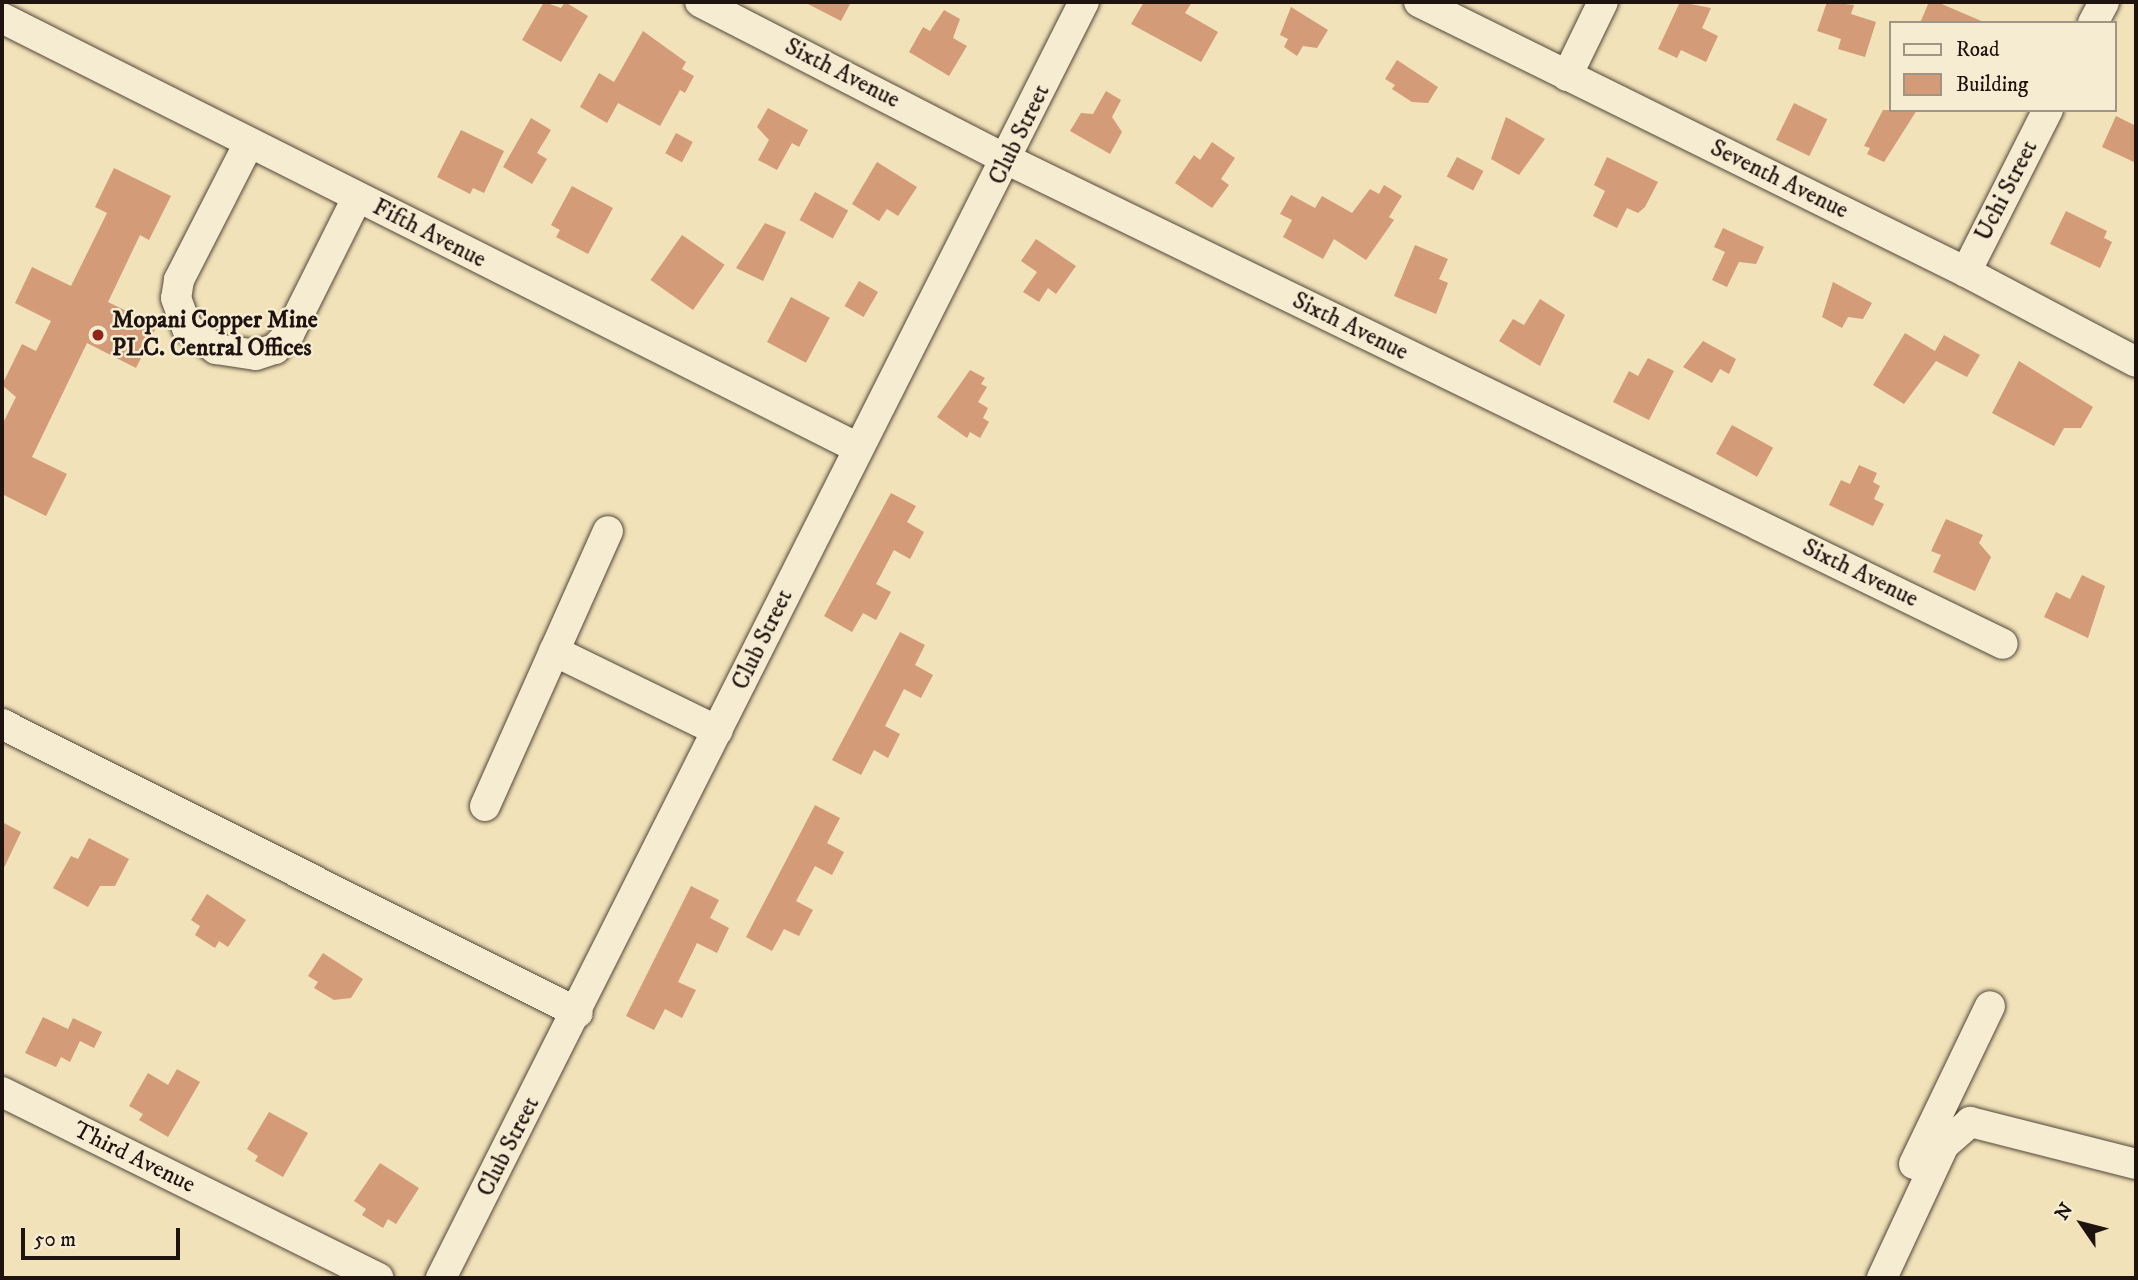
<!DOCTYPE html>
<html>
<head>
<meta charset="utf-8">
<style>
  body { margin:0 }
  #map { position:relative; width:2138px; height:1280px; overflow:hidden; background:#f1e2b9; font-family:"IM FELL DW Pica",serif }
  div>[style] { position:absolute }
  .building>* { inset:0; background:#d39b78; transform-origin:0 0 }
  .roads { filter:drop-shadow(0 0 2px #54473a) drop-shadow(0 0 2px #54473a) }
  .minor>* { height:30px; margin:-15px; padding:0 15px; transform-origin:15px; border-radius:15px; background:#f6ecd2 }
  .dots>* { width:19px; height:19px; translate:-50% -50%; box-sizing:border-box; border:4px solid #f6ecd2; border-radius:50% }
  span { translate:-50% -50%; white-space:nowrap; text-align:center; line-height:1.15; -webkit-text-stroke:5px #f6ecd2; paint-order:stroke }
  .street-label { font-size:24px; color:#1f130f }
  .poi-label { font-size:24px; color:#1f130f; font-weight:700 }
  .left { translate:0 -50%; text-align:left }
  .frame { position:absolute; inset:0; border:4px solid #1f130f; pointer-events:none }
  .legend { position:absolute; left:1889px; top:21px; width:228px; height:91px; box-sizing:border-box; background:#f6ecd2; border:2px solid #a09584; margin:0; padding:9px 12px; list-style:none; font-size:21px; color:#1f130f }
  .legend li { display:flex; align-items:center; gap:14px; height:35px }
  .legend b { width:35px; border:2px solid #a09584 }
  .north { position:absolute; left:2047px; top:1189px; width:70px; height:70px; -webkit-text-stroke:5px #f6ecd2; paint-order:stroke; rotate:305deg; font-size:19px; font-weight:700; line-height:28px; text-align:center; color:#1f130f }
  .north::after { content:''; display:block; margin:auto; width:24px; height:32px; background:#1f130f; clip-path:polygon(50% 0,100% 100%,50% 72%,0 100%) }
  .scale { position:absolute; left:21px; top:1228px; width:159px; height:32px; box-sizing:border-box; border:4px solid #1f130f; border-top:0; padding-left:9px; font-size:21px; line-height:24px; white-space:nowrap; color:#1f130f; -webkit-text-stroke:5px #f6ecd2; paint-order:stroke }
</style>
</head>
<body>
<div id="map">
  <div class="building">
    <div style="clip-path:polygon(544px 2px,561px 8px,565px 2px,588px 16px,561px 62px,522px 40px)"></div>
    <div style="clip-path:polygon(804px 2px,851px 2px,841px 21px)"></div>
    <div style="clip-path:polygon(1144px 2px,1192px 2px,1185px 13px,1218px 32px,1201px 62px,1131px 24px)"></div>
    <div style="clip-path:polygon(1680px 2px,1711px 8px,1702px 28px,1718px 36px,1706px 62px,1681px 50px,1677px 58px,1658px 49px)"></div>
    <div style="clip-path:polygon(1827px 2px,1854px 5px,1851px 14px,1876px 22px,1865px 57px,1838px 49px,1841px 39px,1817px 31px)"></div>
    <div style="clip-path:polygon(1929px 2px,1937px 2px,1986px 23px,1920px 23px)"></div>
    <div style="clip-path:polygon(1291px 7px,1328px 30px,1317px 48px,1303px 46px,1297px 56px,1284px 47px,1288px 39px,1280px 35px)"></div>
    <div style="clip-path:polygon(944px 10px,960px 19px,953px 38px,967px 46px,949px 76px,909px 52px,923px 27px,930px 31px)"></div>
    <div style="clip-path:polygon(643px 31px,686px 62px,682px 69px,694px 76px,685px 93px,680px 90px,660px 126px,618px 103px,607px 123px,580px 107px,599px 73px,614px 82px)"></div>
    <div style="clip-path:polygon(1397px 60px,1438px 87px,1428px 103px,1412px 102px,1392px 89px,1395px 85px,1385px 79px)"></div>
    <div style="clip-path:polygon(1106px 91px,1121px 100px,1112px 117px,1122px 132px,1110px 154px,1070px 131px,1081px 113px,1093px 114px)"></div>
    <div style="left:1794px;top:103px;width:37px;height:41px;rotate:26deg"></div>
    <div style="clip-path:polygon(768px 108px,808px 130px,799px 147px,792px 143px,777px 170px,758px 160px,769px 140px,757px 127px)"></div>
    <div style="clip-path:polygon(1883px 110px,1917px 110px,1884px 162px,1867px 154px,1870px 148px,1864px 146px)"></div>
    <div style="clip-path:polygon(2116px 116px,2136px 126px,2136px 163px,2102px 147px)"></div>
    <div style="clip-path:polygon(1506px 117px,1545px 139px,1519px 175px,1491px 159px)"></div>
    <div style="clip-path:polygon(531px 118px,551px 130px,537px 153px,547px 159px,532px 184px,503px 167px)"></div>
    <div style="clip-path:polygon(461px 130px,504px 151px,484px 193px,473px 188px,470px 194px,437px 177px)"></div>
    <div style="left:676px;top:133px;width:19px;height:23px;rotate:28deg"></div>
    <div style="clip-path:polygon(1212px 142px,1235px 158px,1221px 179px,1229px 185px,1212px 208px,1175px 183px,1194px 155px,1200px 160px)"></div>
    <div style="left:1457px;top:157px;width:30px;height:22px;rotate:28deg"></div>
    <div style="clip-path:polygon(1607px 157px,1658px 182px,1645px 207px,1638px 213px,1627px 208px,1617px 228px,1593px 216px,1605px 191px,1594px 185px)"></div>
    <div style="clip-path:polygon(877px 162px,917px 187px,898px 216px,887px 209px,879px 221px,852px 204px)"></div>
    <div style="clip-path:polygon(114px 168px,171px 196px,149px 240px,140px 235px,108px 302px,157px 326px,136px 368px,87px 343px,32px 457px,67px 474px,46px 516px,2px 494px,2px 425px,16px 397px,2px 385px,22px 344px,36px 351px,51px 321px,15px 303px,32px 267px,71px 286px,107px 213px,95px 207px)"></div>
    <div style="clip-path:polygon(1384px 185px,1402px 196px,1389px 217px,1394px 220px,1366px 260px,1334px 239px,1323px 259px,1283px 237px,1292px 220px,1280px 214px,1291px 195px,1315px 208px,1322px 196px,1352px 213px,1370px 189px,1379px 194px)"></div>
    <div style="clip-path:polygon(572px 186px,613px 208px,588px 254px,556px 237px,560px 230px,551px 225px)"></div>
    <div style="left:815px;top:192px;width:38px;height:32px;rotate:29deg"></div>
    <div style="clip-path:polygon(2066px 211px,2107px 231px,2104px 238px,2112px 242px,2100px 268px,2050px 244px)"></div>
    <div style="clip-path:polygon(765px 223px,786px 232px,763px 281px,736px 268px)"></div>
    <div style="clip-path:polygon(1723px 228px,1764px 247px,1756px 264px,1739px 262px,1727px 287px,1712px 280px,1725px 252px,1714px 247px)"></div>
    <div style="left:682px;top:235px;width:52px;height:55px;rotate:35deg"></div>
    <div style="clip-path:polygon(1036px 239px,1076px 266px,1056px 294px,1048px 288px,1039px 302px,1023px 292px,1037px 272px,1021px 261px)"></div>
    <div style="clip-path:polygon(1415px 245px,1448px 259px,1439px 279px,1448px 283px,1436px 314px,1394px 296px)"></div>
    <div style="left:859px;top:281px;width:22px;height:29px;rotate:30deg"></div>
    <div style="clip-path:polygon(1833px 282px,1872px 303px,1863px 319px,1848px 317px,1842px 328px,1822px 317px)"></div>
    <div style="left:791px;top:297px;width:44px;height:51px;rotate:28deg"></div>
    <div style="clip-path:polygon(1540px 299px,1565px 315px,1540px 366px,1499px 341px,1513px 319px,1524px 325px)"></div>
    <div style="clip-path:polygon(1905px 333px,1935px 351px,1944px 335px,1980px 355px,1967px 377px,1936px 361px,1904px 404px,1873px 385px)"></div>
    <div style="clip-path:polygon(1703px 341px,1736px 359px,1729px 374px,1720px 369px,1712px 383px,1683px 367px)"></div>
    <div style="clip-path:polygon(1648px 358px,1674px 371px,1649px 420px,1613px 402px,1629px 371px,1638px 376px)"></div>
    <div style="clip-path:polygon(2019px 361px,2093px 407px,2081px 428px,2064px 428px,2054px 446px,1992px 413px)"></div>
    <div style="clip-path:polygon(970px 370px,985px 378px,981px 384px,987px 387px,978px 402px,988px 408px,983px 418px,989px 422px,980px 438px,970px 432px,967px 438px,937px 417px)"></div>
    <div style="left:1732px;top:425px;width:47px;height:33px;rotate:29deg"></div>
    <div style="clip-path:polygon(1859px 465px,1877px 473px,1873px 482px,1880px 486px,1874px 499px,1884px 504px,1873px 526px,1829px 505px,1841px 480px,1850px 484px)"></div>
    <div style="clip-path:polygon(891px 493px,916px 506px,907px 522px,924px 532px,910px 559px,894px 550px,876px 584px,891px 592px,876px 620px,863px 613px,852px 632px,824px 616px)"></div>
    <div style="clip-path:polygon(1946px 519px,1983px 535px,1979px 543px,1991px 557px,1975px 591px,1933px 572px,1941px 555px,1931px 551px)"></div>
    <div style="clip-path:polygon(2082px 575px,2105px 586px,2088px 638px,2044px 617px,2056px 592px,2070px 599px)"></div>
    <div style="clip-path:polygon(900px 632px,925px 645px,915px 665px,933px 675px,921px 698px,904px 689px,885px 726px,900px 734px,888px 758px,874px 750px,861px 775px,832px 760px)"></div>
    <div style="clip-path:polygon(815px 805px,840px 818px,827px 843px,844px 852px,832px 875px,815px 866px,796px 901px,813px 910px,799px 936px,784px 929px,772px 951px,746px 937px)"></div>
    <div style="clip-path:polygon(2px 822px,21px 832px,2px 872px)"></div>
    <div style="clip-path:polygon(89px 838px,129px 859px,115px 886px,100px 886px,88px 907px,53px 888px,71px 856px,78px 859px)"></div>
    <div style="clip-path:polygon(691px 886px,719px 900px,710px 918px,729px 928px,717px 953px,697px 943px,678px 982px,696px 990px,682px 1018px,665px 1009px,654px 1030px,626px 1016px)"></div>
    <div style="clip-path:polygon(207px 894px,246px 920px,228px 947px,219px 941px,215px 948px,195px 935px,200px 926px,191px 920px)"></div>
    <div style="clip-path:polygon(323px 953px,363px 979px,351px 998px,334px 1000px,314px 988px,318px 982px,308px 976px)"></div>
    <div style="clip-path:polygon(43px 1017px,68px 1029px,73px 1018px,102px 1032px,94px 1048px,80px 1041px,70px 1062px,61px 1057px,56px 1067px,25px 1053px)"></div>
    <div style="clip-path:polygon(177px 1069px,200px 1082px,168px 1137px,139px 1120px,143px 1114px,129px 1106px,148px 1073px,168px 1085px)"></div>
    <div style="clip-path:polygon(269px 1112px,308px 1133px,283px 1177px,255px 1161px,258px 1156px,247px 1149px)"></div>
    <div style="clip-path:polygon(380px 1163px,419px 1188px,396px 1224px,388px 1219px,383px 1228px,362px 1215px,366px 1209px,354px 1201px)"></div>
  </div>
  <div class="roads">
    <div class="minor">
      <div style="left:700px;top:2px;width:346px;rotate:27.2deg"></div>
      <div style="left:1008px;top:160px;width:1106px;rotate:25.94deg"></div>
      <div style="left:1419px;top:2px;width:610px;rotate:26.27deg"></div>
      <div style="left:1966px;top:272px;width:192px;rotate:27.9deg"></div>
      <div style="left:2px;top:18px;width:958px;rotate:26.67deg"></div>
      <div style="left:2093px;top:23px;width:24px;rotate:-62deg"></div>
      <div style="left:1567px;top:76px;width:82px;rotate:-64.1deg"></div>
      <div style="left:249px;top:143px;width:154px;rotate:117.1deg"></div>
      <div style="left:179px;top:280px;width:18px;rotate:99deg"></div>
      <div style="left:176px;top:298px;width:32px;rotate:70deg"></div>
      <div style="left:187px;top:328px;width:36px;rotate:36deg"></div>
      <div style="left:216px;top:349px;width:40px;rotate:8.5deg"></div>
      <div style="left:256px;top:355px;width:20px;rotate:-18deg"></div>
      <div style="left:275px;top:349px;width:21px;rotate:-47deg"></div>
      <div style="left:289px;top:334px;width:152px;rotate:-63.4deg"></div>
      <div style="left:1966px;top:272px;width:182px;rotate:-63.2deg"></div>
      <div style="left:554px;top:651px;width:182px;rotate:26deg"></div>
      <div style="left:2px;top:724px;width:644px;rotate:26.64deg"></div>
      <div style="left:485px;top:806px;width:301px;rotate:-65.9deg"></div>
      <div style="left:2px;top:1092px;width:420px;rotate:26.3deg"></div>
      <div style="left:1914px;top:1164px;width:175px;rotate:-64.3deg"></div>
      <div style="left:441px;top:1278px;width:1429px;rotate:-63.26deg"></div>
      <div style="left:1882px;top:1278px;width:147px;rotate:-65deg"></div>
      <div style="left:1944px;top:1145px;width:35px;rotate:-41deg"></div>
      <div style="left:1970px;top:1122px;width:171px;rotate:14.2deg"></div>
    </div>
  </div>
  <div class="dots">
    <div style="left:98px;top:335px;background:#8f2418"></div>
  </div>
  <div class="street-label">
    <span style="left:842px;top:74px;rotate:27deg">Sixth Avenue</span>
    <span style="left:1020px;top:135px;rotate:-64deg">Club Street</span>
    <span style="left:1779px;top:180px;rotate:26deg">Seventh Avenue</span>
    <span style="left:2007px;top:191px;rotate:-63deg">Uchi Street</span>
    <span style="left:429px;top:234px;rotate:27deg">Fifth Avenue</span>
    <span style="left:1350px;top:327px;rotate:26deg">Sixth Avenue</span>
    <span style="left:1860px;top:574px;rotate:26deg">Sixth Avenue</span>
    <span style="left:763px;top:640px;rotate:-64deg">Club Street</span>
    <span style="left:509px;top:1147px;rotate:-63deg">Club Street</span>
    <span style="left:134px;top:1158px;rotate:26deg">Third Avenue</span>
  </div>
  <div class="poi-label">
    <span class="left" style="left:112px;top:335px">Mopani Copper Mine<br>PLC. Central Offices</span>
  </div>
  <div class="frame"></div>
  <ul class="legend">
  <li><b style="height:9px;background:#f6ecd2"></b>Road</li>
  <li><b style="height:19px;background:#d39b78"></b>Building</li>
  </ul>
  <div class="north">N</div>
  <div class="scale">50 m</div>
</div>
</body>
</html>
